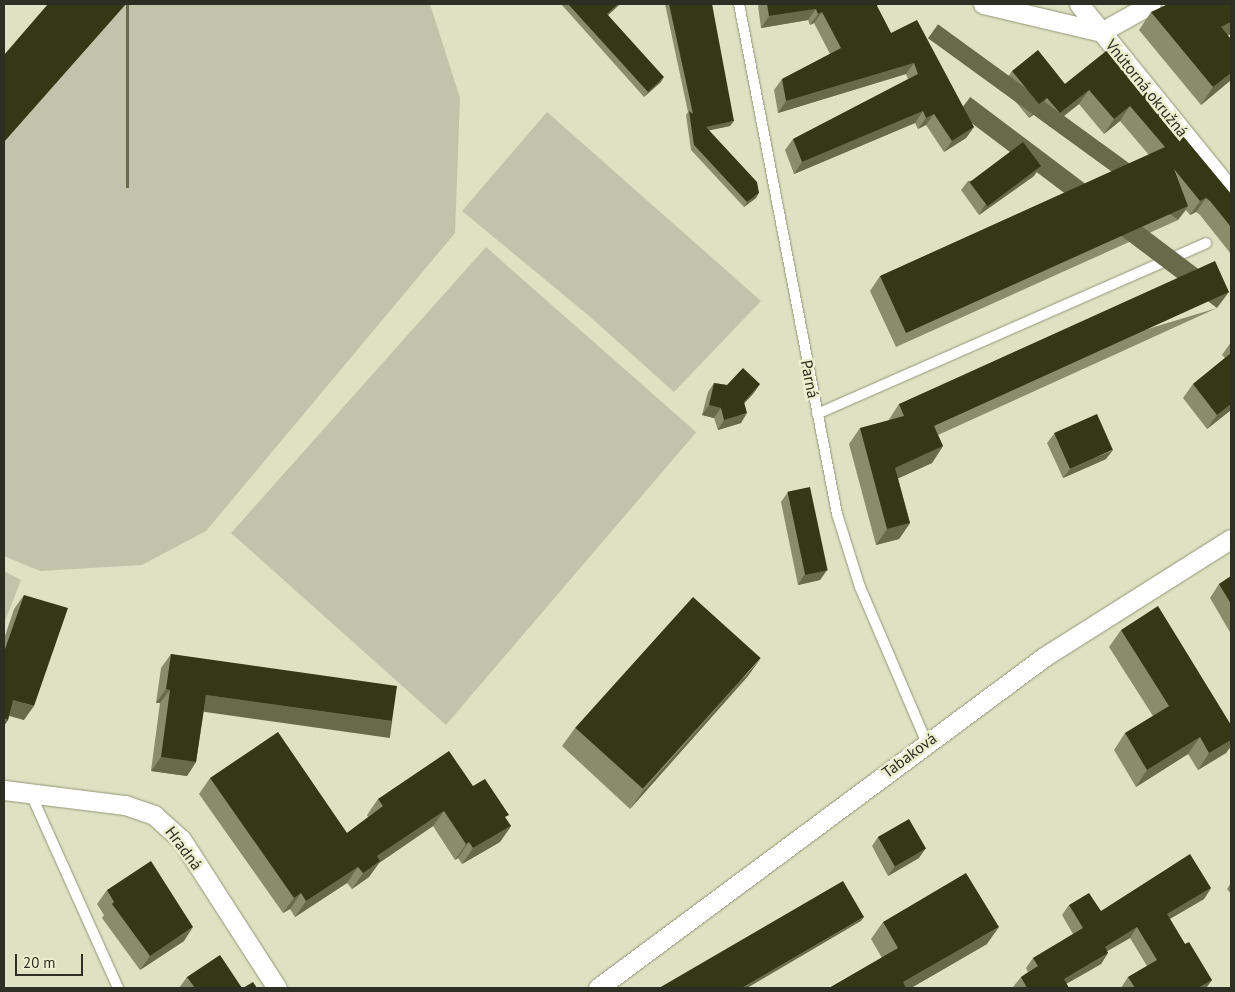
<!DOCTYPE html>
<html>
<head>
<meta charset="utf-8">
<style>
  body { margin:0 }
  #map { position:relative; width:1235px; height:992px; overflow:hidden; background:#dee2c2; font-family:"PT Sans",sans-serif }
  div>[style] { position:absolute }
  .green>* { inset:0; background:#c1c4ab }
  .roads { filter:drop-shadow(0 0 1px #939678) drop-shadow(0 0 1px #939678) }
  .lane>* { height:10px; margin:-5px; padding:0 5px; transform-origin:5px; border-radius:5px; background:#fff }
  .street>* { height:19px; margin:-9.5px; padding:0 9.5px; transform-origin:9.5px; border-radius:9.5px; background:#fff }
  .wall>* { inset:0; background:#8a8d6c }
  .shaded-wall>* { inset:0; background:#686b49; transform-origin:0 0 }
  .building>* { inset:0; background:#353815; transform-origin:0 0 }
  span { translate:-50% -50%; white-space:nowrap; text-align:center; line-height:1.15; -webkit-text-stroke:5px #ebefcf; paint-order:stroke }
  .street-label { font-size:16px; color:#2e2f23 }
  .frame { position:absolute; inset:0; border:5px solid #2e2f23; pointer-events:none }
  .scale { position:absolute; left:15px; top:954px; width:68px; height:22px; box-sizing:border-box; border:2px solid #2e2f23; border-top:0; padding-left:6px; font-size:15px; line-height:18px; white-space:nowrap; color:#2e2f23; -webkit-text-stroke:4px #ebefcf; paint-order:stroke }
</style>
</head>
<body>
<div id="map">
  <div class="green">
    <div style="clip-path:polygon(52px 4px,430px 4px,460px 98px,455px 233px,206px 531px,142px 565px,40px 571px,4px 556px,4px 58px)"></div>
    <div style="clip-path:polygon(547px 112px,761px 301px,674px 392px,588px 315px,462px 211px)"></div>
    <div style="clip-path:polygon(486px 247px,696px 432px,699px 429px,446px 725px,231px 533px)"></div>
    <div style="clip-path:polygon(4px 571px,21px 580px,4px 624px)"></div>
  </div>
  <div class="roads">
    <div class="lane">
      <div style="left:739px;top:4px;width:519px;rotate:79.12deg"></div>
      <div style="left:837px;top:514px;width:77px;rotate:72.5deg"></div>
      <div style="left:860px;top:587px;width:168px;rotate:66.8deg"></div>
      <div style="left:817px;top:414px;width:425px;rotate:-23.7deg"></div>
      <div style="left:30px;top:792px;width:215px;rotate:65.8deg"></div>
    </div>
    <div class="street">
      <div style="left:983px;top:4px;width:121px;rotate:13.3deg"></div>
      <div style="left:1079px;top:4px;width:242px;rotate:51deg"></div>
      <div style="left:1101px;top:32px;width:57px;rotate:-29.2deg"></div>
      <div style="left:4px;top:790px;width:122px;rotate:7.1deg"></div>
      <div style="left:125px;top:805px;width:31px;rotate:19deg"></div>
      <div style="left:154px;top:815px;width:36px;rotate:42deg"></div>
      <div style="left:181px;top:839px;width:177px;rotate:57.2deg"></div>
      <div style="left:598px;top:988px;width:555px;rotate:-36.58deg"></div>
      <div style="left:1044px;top:657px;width:221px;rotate:-32.3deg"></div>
    </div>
  </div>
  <div class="wall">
    <div style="clip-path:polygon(561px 4px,620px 4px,608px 15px,661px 82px,644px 97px)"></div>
    <div style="clip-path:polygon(665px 4px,712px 4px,730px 126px,709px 130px,756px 198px,744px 207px,691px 150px,686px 115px,688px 112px)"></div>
    <div style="clip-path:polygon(760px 4px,878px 4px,877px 6px,891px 33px,974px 127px,966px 138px,944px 152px,926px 125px,918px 129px,915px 123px,794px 174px,785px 150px,793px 139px,908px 79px,906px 74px,778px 113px,774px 90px,782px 79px,830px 54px,814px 23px,810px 25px,808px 20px,761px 28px,758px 6px)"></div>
    <div style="clip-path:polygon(1231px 4px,1231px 34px,1228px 35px,1231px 80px,1201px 105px,1139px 30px,1151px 12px)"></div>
    <div style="clip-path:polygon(1110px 48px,1231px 194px,1231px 254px,1200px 215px,1196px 212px,1190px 215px,1186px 210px,1178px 220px,896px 347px,870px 291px,880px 276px,1149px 155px,1120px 121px,1104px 134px,1079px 104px,1050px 127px,1037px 112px,1029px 118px,1002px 85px,1012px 71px,1065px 84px)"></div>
    <div style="clip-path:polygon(1034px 176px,979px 215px,961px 190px,968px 181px)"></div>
    <div style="clip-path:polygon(1217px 308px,938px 435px,943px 446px,932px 463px,898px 478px,910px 523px,899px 539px,876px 545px,849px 444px,860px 428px,888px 421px,899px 404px)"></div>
    <div style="clip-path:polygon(1231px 342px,1231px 410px,1207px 429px,1183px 398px,1193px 384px,1225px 358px,1222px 355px)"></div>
    <div style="clip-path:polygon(714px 383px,727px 385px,760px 384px,753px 394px,744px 403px,741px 423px,718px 430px,714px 418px,702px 415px,708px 392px)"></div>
    <div style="clip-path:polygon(1054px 434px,1106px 459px,1063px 478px,1047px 443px)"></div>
    <div style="clip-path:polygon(788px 492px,827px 570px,820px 580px,798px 585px,781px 502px)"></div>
    <div style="clip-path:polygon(1231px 576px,1231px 634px,1210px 598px,1219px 584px)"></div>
    <div style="clip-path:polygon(24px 595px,24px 720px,9px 716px,8px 720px,4px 726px,4px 639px,14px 609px)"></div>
    <div style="clip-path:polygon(1121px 630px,1231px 725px,1231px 746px,1226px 753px,1198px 770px,1188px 754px,1136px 787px,1114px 750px,1125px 733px,1153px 716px,1109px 647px)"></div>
    <div style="clip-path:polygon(171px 654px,392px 721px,382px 735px,204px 710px,196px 762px,187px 776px,151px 771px,160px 703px,156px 703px,161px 668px)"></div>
    <div style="clip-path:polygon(748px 676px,630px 809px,562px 746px,575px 728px)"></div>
    <div style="clip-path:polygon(210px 778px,347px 833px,368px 817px,367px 815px,378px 799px,473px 786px,506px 819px,511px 826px,500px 842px,462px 864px,458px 858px,455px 860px,433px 826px,379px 863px,369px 877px,352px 889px,347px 883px,295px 917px,290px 909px,283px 913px,199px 794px)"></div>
    <div style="clip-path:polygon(878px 837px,919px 858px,888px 876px,872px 846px)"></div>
    <div style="clip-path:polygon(1231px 883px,1231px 894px,1227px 889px)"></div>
    <div style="clip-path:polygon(1211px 888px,1204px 899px,1170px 919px,1185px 944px,1212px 980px,1206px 988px,1121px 988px,1128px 977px,1147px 966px,1130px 938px,1107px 951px,1108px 953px,1101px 964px,1066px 984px,1069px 988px,1014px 988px,1013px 987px,1021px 977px,1028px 972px,1026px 968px,1033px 958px,1073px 934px,1062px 915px,1069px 905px,1101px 911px)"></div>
    <div style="clip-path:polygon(107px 890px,184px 941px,140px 970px,102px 918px,104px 915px,97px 904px)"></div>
    <div style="clip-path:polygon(883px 922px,987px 944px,911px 988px,829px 988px,882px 958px,871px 939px)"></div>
    <div style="clip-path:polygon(187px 977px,242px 988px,179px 988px)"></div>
  </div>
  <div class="shaded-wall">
    <div style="left:126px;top:4px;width:3px;height:184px"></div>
    <div style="clip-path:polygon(618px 4px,620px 4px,604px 19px,607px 14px)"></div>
    <div style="clip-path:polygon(816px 9px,808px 20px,761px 28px,769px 16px)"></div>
    <div style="clip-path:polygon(822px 12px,814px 23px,810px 25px,818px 14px)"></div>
    <div style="clip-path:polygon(1231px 22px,1231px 34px,1208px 45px,1221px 27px)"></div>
    <div style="clip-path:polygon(914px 63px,906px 74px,778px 113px,786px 101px)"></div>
    <div style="clip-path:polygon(1231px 73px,1231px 80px,1201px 105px,1213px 87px)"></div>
    <div style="clip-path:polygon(664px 77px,661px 82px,644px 97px,648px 92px)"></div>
    <div style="clip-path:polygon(1089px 90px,1079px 104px,1050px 127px,1060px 113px)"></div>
    <div style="clip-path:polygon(1047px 98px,1037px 112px,1029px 118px,1039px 104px)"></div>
    <div style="clip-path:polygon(1130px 106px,1120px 121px,1104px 134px,1114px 119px)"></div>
    <div style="clip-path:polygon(923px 111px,915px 123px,794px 174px,802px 162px)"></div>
    <div style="clip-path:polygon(934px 114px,926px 125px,918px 129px,926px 118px)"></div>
    <div style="clip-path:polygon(734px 121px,730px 126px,702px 132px,706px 127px)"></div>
    <div style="clip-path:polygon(974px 127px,966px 138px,944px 152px,952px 141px)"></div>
    <div style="clip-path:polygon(1041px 166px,1034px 176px,979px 215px,985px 205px)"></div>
    <div style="clip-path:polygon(759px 193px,756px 198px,744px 207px,747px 202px)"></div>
    <div style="clip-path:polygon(1206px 198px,1196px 212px,1190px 215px,1200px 201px)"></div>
    <div style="left:1188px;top:206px;width:17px;height:309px;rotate:126deg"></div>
    <div style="left:1229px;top:292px;width:20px;height:324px;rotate:127deg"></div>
    <div style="clip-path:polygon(760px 384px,753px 394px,737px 411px,744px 402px)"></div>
    <div style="clip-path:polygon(1231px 404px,1231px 410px,1207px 429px,1217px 415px)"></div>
    <div style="clip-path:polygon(709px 405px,721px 408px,714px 418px,702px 415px)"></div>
    <div style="clip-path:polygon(747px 413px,741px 423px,718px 430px,724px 420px)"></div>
    <div style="clip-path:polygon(943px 446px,932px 463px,884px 485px,895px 468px)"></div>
    <div style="clip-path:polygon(1113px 450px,1106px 459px,1063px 478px,1070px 469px)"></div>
    <div style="clip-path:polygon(910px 523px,899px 539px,876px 545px,887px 529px)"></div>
    <div style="clip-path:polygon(827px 570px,820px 580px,798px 585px,804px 575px)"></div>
    <div style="clip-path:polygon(761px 658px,748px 676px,630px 809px,643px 791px)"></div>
    <div style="clip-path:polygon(166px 689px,170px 690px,160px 703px,156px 703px)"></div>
    <div style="left:206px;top:695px;width:188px;height:17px;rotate:8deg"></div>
    <div style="clip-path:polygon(13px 700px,34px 706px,24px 720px,4px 714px)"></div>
    <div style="clip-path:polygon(4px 718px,8px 720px,4px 726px)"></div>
    <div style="clip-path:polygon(1200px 737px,1188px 754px,1136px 787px,1147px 770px)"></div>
    <div style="clip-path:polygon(1231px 740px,1231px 746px,1226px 753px,1198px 770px,1209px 753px)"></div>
    <div style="clip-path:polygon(161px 757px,196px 762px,187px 776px,151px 771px)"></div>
    <div style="clip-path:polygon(444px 811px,433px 826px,379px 863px,369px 877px,352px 889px,363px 873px,377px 856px)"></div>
    <div style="clip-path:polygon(511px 826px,500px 842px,462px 864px,473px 848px)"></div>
    <div style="clip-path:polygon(469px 842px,458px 858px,455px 860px,466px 844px)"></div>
    <div style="clip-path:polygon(926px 848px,919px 858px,888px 876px,895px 866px)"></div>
    <div style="clip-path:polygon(358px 867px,347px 883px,295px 917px,306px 901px)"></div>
    <div style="clip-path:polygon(1211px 888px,1204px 899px,1159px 925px,1167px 914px)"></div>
    <div style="clip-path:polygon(301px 893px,290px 909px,283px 913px,294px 898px)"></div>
    <div style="clip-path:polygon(864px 917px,861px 921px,747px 988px,742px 988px)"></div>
    <div style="clip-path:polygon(193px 927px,184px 941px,140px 970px,150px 956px)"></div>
    <div style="clip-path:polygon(999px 927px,987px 944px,911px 988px,899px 988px,903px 982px)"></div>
    <div style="clip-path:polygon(1137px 927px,1130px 938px,1097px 957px,1105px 947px)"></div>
    <div style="clip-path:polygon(1108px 953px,1101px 964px,1059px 988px,1064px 979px)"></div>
    <div style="clip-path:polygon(1212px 980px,1206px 988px,1198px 988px)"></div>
  </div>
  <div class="building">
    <div style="clip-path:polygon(48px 4px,126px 4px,4px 142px,4px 55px)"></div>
    <div style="clip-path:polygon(568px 4px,618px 4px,607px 14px,664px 77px,648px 92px)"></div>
    <div style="clip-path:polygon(669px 4px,712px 4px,734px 121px,706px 127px,757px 182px,759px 193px,747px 202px,694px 145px,689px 111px,693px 114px)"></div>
    <div style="clip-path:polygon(767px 4px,878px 4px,877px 6px,891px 33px,917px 20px,974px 127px,952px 141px,934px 114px,926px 118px,923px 111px,802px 162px,793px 139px,918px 74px,914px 63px,786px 101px,782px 79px,841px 48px,822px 12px,818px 14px,816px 9px,769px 16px)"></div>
    <div style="clip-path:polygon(1168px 4px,1231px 4px,1231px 22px,1221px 27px,1231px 39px,1231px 73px,1213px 87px,1151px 12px)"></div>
    <div style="clip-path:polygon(1110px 48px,1231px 194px,1231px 227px,1210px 201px,1206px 198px,1200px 201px,1174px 169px,1188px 206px,906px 333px,880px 276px,1165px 147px,1130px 106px,1114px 119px,1089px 90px,1060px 113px,1047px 98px,1039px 104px,1012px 71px,1038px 50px,1065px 84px)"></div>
    <div style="left:1023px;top:142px;width:30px;height:67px;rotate:53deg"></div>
    <div style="clip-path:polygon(1215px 261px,1229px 292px,934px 426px,943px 446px,895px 468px,910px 523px,887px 529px,860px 428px,904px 416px,899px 404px)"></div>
    <div style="clip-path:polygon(1231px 353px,1231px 404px,1217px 415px,1193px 384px)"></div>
    <div style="clip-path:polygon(743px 368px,760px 384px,744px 402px,747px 413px,724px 420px,721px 408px,709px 405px,714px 383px,727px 385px)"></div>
    <div style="left:1097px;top:414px;width:39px;height:47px;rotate:66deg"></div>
    <div style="left:810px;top:487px;width:85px;height:23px;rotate:78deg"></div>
    <div style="clip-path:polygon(1231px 576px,1231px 604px,1219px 584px)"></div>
    <div style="clip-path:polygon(24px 595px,68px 608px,34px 706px,13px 700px,8px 720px,4px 718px,4px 652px)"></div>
    <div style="left:693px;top:597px;width:91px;height:176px;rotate:42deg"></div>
    <div style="clip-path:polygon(1158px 606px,1231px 725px,1231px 740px,1209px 753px,1200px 737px,1147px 770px,1125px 733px,1169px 706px,1121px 630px)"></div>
    <div style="clip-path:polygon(171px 654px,397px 686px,392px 721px,206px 695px,196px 762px,161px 757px,170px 690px,166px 689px)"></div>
    <div style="clip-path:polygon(278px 732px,347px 833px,383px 806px,378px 799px,449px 751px,473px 786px,485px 779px,509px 815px,505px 817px,511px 826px,473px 848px,469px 842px,466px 844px,444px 811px,377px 856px,380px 861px,363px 873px,358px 867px,306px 901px,301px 893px,294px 898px,210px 778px)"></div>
    <div style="left:909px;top:819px;width:34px;height:36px;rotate:60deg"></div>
    <div style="clip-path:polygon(1190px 854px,1211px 888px,1167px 914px,1185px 944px,1189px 942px,1212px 980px,1198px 988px,1135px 988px,1128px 977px,1157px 960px,1137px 927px,1105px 947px,1108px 953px,1064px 979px,1069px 988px,1027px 988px,1021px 977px,1038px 966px,1033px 958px,1083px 928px,1069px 905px,1089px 893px,1101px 911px)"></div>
    <div style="clip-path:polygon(151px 861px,193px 927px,150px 956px,112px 904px,114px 902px,107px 890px)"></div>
    <div style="clip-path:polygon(966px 873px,999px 927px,903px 982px,906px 988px,829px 988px,898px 948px,883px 922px)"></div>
    <div style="clip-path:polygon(843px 881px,864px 917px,742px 988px,659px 988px)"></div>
    <div style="clip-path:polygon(220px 955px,242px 988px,195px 988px,187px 977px)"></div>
    <div style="clip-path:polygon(253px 982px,257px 988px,243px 988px)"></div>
  </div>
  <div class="street-label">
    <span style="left:1147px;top:88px;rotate:51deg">Vnútorná okružná</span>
    <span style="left:810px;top:379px;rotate:79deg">Parná</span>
    <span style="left:909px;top:755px;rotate:-37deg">Tabaková</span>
    <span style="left:184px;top:848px;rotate:53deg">Hradná</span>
  </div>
  <div class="frame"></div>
  <div class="scale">20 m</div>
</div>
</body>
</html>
